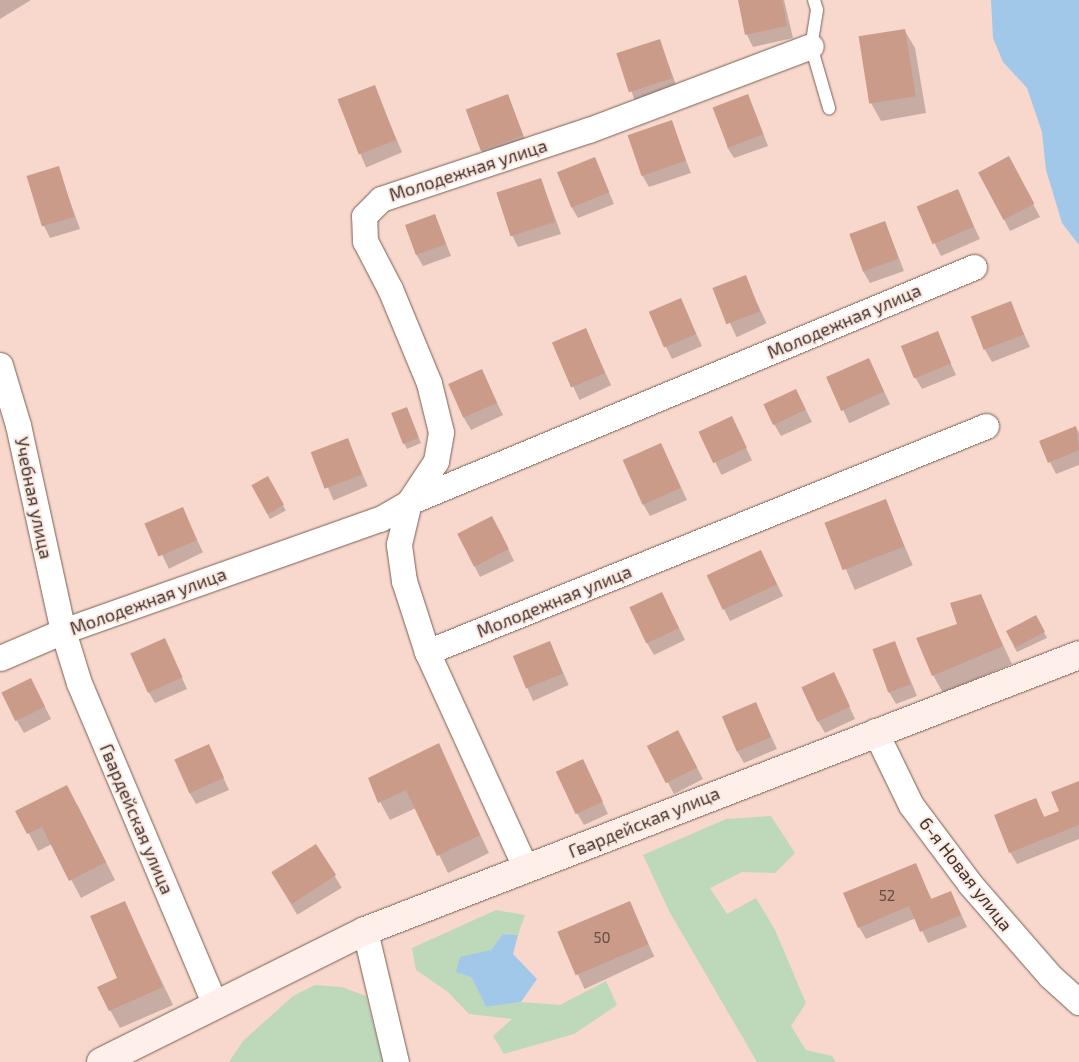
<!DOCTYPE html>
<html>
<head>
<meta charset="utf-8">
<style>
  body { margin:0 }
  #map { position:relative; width:1079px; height:1062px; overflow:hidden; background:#f8d8cc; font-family:"Exo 2",sans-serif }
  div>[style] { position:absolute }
  .green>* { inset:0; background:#bdd9b9 }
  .water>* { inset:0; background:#a1c8e9 }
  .shadow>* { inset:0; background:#0003; transform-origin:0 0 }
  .building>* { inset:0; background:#ca9b89; transform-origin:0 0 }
  .roads { filter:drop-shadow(0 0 1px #795e53) drop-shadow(0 0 1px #795e53) }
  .service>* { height:12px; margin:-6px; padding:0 6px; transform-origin:6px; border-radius:6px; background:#fff }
  .minor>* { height:25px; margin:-12.5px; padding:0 12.5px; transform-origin:12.5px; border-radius:12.5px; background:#fff }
  .secondary>* { height:28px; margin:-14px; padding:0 14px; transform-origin:14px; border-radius:14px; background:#feefea }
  span { translate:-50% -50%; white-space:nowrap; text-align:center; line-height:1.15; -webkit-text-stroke:4px #fce9e1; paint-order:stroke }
  .number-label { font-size:15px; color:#624d45 }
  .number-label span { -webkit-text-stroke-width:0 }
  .street-label { font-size:18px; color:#3f332e }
</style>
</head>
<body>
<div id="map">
  <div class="green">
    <div style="clip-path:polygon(771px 816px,795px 853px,775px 873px,742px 872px,710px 888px,727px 914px,756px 898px,775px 930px,806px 1003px,791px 1026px,806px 1050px,832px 1056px,836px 1062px,757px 1062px,669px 911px,643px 855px,726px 819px)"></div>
    <div style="clip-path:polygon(496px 910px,525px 915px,518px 935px,503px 934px,471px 977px,486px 1007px,521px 1002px,560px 1005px,606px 981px,617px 1005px,574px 1034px,504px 1054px,493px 1036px,512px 1019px,469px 1014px,448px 992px,416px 970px,412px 948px)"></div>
    <div style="clip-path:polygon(315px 985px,342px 987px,366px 996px,383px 1062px,229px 1062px,243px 1041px,293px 996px)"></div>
  </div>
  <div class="water">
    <div style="clip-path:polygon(991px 0,1079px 0,1079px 245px,1062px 223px,1046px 170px,1042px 132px,1027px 88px,1003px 62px,993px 38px)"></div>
    <div style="clip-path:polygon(503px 934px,518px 935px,513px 954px,537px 979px,521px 1002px,486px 1007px,471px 977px,456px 972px,460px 957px,491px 950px)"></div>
  </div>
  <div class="shadow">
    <div style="clip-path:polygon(0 0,31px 0,0 19px)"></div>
    <div style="clip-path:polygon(739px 0,784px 0,793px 38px,753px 47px,747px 35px)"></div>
    <div style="clip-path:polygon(905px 31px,915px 48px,926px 113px,881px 121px,871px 103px)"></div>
    <div style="left:660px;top:41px;width:52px;height:44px;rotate:70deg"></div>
    <div style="left:374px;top:86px;width:72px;height:39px;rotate:67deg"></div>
    <div style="clip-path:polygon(748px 95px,768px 146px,734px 158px,727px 147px)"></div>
    <div style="clip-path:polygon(508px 96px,528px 147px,488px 162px,481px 150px)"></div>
    <div style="clip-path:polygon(671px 122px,691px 173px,649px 187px,642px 175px)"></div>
    <div style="clip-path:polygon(595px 159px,614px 204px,578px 218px,571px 206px)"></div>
    <div style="clip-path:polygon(58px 168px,80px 229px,50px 238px,44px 226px)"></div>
    <div style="clip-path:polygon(1015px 170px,1040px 217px,1010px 231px,980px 173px)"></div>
    <div style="clip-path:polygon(541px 179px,561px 234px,518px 247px,512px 235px)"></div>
    <div style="clip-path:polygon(957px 191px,980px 239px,941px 256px,935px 244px)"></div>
    <div style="clip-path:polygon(435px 215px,451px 256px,423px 266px,416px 254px)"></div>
    <div style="clip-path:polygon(885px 222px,904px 271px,870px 283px,863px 271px)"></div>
    <div style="left:745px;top:277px;width:51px;height:33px;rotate:65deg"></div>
    <div style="clip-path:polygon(680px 299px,702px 346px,672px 359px,666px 347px)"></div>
    <div style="clip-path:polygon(1010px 303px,1030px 347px,992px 362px,985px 350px)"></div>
    <div style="left:585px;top:329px;width:62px;height:35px;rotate:65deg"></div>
    <div style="clip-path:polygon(937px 333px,956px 375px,922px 389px,915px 377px)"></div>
    <div style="left:869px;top:359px;width:50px;height:45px;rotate:65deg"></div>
    <div style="clip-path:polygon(481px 370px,503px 415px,471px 430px,464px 418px)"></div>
    <div style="clip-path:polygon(796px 390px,812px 422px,781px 436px,774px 424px)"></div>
    <div style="clip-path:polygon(407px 409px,421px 443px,407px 449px,404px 443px)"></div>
    <div style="left:731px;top:417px;width:48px;height:34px;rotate:64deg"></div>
    <div style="clip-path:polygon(1076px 427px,1079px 433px,1079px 465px,1056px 474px,1040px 442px)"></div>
    <div style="left:348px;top:440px;width:50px;height:37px;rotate:67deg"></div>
    <div style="clip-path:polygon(661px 444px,687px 500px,650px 516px,643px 504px)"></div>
    <div style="left:268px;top:477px;width:38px;height:18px;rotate:62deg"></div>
    <div style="left:885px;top:500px;width:71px;height:63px;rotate:67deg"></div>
    <div style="left:182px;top:509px;width:48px;height:38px;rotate:64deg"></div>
    <div style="clip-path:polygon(499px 529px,514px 561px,480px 577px,474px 565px)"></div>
    <div style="clip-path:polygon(761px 552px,783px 596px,730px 621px,724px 609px)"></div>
    <div style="clip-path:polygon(662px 593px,685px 640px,654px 655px,647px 643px)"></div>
    <div style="clip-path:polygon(980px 596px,1012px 664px,943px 693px,933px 675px,959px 625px)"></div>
    <div style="clip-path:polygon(1039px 622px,1047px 638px,1017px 652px,1014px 647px)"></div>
    <div style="clip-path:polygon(164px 639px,187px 689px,155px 703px,148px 691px)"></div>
    <div style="left:550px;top:643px;width:46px;height:39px;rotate:66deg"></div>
    <div style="clip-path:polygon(895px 643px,917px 696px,896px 704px,889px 692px)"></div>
    <div style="clip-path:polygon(834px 673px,855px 719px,825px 733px,818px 721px)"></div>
    <div style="clip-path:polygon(37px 691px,51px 719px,24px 733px,17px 721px)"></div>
    <div style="clip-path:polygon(756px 704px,777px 749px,744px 763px,737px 751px)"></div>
    <div style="clip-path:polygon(684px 743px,703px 779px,674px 794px,649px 747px)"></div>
    <div style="clip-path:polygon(438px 745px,489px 853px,448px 873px,416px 808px,390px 820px,380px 802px)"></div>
    <div style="clip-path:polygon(209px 746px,229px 790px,196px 804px,189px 792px)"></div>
    <div style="clip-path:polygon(583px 760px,608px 814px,584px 825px,577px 813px)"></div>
    <div style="clip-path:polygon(1079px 782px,1079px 839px,1017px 864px,1010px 852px,1035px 800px,1045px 818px,1061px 812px)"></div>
    <div style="clip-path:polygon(77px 804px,115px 880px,81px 898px,52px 844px,38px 851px,17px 811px)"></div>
    <div style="left:316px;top:845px;width:50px;height:52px;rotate:59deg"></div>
    <div style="clip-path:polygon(915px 865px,932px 900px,951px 892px,967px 927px,928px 943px,916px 918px,866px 939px,859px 927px)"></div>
    <div style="clip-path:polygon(124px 902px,173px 1005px,120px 1028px,110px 1010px,119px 979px)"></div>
    <div style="left:629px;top:902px;width:60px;height:77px;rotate:65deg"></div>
  </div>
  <div class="building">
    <div style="clip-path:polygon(738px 0,782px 0,787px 26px,745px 35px)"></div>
    <div style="left:905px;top:29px;width:68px;height:47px;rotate:81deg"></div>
    <div style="left:660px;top:39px;width:41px;height:46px;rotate:72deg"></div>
    <div style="left:375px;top:85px;width:59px;height:40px;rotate:69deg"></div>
    <div style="left:508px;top:94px;width:44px;height:45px;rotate:70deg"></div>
    <div style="left:748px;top:94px;width:43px;height:38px;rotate:69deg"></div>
    <div style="left:672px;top:120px;width:43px;height:47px;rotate:71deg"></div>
    <div style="left:1009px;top:156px;width:54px;height:35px;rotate:62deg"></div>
    <div style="left:595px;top:157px;width:38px;height:41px;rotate:68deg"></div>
    <div style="left:59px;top:166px;width:53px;height:34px;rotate:73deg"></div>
    <div style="left:541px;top:178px;width:46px;height:47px;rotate:72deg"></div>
    <div style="left:958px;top:189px;width:41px;height:45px;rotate:67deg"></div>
    <div style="left:435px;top:214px;width:32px;height:32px;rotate:70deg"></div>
    <div style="left:885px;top:221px;width:40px;height:38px;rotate:70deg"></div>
    <div style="left:746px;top:275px;width:39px;height:36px;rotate:69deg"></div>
    <div style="left:681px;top:298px;width:39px;height:35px;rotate:67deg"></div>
    <div style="left:1011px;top:301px;width:36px;height:43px;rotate:69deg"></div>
    <div style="left:586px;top:328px;width:49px;height:37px;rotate:67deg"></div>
    <div style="left:938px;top:331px;width:35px;height:40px;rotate:68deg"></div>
    <div style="left:869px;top:358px;width:37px;height:47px;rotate:66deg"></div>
    <div style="left:482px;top:369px;width:37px;height:37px;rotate:66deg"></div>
    <div style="left:796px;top:389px;width:23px;height:36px;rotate:65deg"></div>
    <div style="left:407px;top:407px;width:33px;height:17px;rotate:69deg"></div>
    <div style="left:732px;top:416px;width:35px;height:37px;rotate:65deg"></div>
    <div style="clip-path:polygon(1076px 426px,1079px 450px,1048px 463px,1039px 441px)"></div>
    <div style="left:348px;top:438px;width:39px;height:40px;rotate:69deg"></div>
    <div style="left:661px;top:443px;width:49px;height:42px;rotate:66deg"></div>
    <div style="left:268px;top:476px;width:33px;height:19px;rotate:61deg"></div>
    <div style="left:886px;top:499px;width:51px;height:66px;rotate:69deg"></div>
    <div style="left:183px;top:507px;width:36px;height:42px;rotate:67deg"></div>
    <div style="left:492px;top:516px;width:37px;height:39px;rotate:63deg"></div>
    <div style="left:761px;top:550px;width:38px;height:60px;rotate:65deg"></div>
    <div style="left:662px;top:592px;width:40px;height:36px;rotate:65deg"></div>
    <div style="clip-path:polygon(981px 594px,1003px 646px,932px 676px,916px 638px,957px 624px,950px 603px)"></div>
    <div style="left:1036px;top:615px;width:19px;height:34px;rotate:62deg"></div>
    <div style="left:165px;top:638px;width:43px;height:38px;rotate:66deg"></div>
    <div style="left:550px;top:641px;width:35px;height:40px;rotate:68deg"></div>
    <div style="left:895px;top:641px;width:46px;height:24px;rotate:70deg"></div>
    <div style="left:834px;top:672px;width:38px;height:36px;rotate:65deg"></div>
    <div style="left:31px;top:678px;width:32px;height:33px;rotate:64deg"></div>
    <div style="left:756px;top:702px;width:38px;height:37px;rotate:67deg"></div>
    <div style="left:678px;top:730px;width:42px;height:35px;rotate:63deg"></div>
    <div style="clip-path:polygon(439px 743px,480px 835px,437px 856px,406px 790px,378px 803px,368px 778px)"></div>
    <div style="left:209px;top:744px;width:37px;height:38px;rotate:66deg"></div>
    <div style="left:583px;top:759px;width:47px;height:30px;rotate:65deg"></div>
    <div style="clip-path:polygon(1079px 781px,1079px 825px,1009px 853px,994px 815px,1036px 798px,1044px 817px,1059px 811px,1051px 792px)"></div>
    <div style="clip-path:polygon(67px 785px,106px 862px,69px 881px,42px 827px,27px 834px,15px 811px)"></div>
    <div style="left:316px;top:844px;width:37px;height:53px;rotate:57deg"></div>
    <div style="clip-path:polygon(916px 863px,931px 899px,951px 891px,961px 915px,920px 932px,909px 906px,858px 928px,843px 893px)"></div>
    <div style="clip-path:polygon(125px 901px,163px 987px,109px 1011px,97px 987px,117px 978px,90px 916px)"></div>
    <div style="left:630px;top:901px;width:47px;height:79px;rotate:67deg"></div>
  </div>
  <div class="roads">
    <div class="service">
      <div style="left:814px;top:0;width:10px;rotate:73deg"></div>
      <div style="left:817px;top:10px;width:36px;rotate:99deg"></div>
      <div style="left:811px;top:46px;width:65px;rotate:73.8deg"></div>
    </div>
    <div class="minor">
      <div style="left:0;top:365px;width:63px;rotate:73.3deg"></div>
      <div style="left:18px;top:425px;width:211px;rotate:77.7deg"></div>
      <div style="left:63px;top:631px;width:54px;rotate:72.9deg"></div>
      <div style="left:79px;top:683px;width:350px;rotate:67.1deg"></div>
      <div style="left:427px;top:652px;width:603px;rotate:-22.01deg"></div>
      <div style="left:0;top:658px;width:69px;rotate:-23.2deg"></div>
      <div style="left:63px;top:631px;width:336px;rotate:-19.5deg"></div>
      <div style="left:380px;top:519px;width:34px;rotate:-30deg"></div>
      <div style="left:409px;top:502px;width:612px;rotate:-22.58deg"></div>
      <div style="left:875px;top:731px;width:82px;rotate:64.1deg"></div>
      <div style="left:911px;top:805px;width:99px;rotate:53.2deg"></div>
      <div style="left:970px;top:884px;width:122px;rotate:49deg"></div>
      <div style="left:1050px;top:976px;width:39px;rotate:42deg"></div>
      <div style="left:526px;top:869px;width:239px;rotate:-114.5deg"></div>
      <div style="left:427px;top:652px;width:75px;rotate:-107.9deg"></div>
      <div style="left:404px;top:581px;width:37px;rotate:-98deg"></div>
      <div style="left:399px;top:544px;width:43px;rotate:-76.6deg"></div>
      <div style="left:409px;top:502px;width:49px;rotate:-56.6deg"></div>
      <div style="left:436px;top:461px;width:29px;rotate:-80deg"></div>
      <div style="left:441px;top:432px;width:50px;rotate:-103.8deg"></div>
      <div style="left:429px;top:383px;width:102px;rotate:-112.5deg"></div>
      <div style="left:390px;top:289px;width:54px;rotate:-117.5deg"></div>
      <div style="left:365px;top:241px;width:25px;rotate:-92deg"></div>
      <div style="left:364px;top:216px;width:24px;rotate:-45deg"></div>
      <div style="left:381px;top:199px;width:219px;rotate:-18.4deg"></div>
      <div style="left:589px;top:130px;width:237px;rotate:-20.7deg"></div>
      <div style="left:365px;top:931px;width:135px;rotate:76.7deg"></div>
    </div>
    <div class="secondary">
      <div style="left:101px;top:1062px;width:295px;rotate:-26.4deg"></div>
      <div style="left:365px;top:931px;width:765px;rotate:-21.13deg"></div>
    </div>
  </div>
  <div class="number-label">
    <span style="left:887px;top:896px">52</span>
    <span style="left:602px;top:938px">50</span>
  </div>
  <div class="street-label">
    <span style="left:468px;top:170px;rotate:-18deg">Молодежная улица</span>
    <span style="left:844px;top:321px;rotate:-23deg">Молодежная улица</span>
    <span style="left:34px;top:498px;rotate:78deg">Учебная улица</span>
    <span style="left:148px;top:601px;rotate:-20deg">Молодежная улица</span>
    <span style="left:554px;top:601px;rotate:-22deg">Молодежная улица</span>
    <span style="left:137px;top:819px;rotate:67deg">Гвардейская улица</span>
    <span style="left:644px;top:822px;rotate:-22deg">Гвардейская улица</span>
    <span style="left:966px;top:874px;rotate:52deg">6-я Новая улица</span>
  </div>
</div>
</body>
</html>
